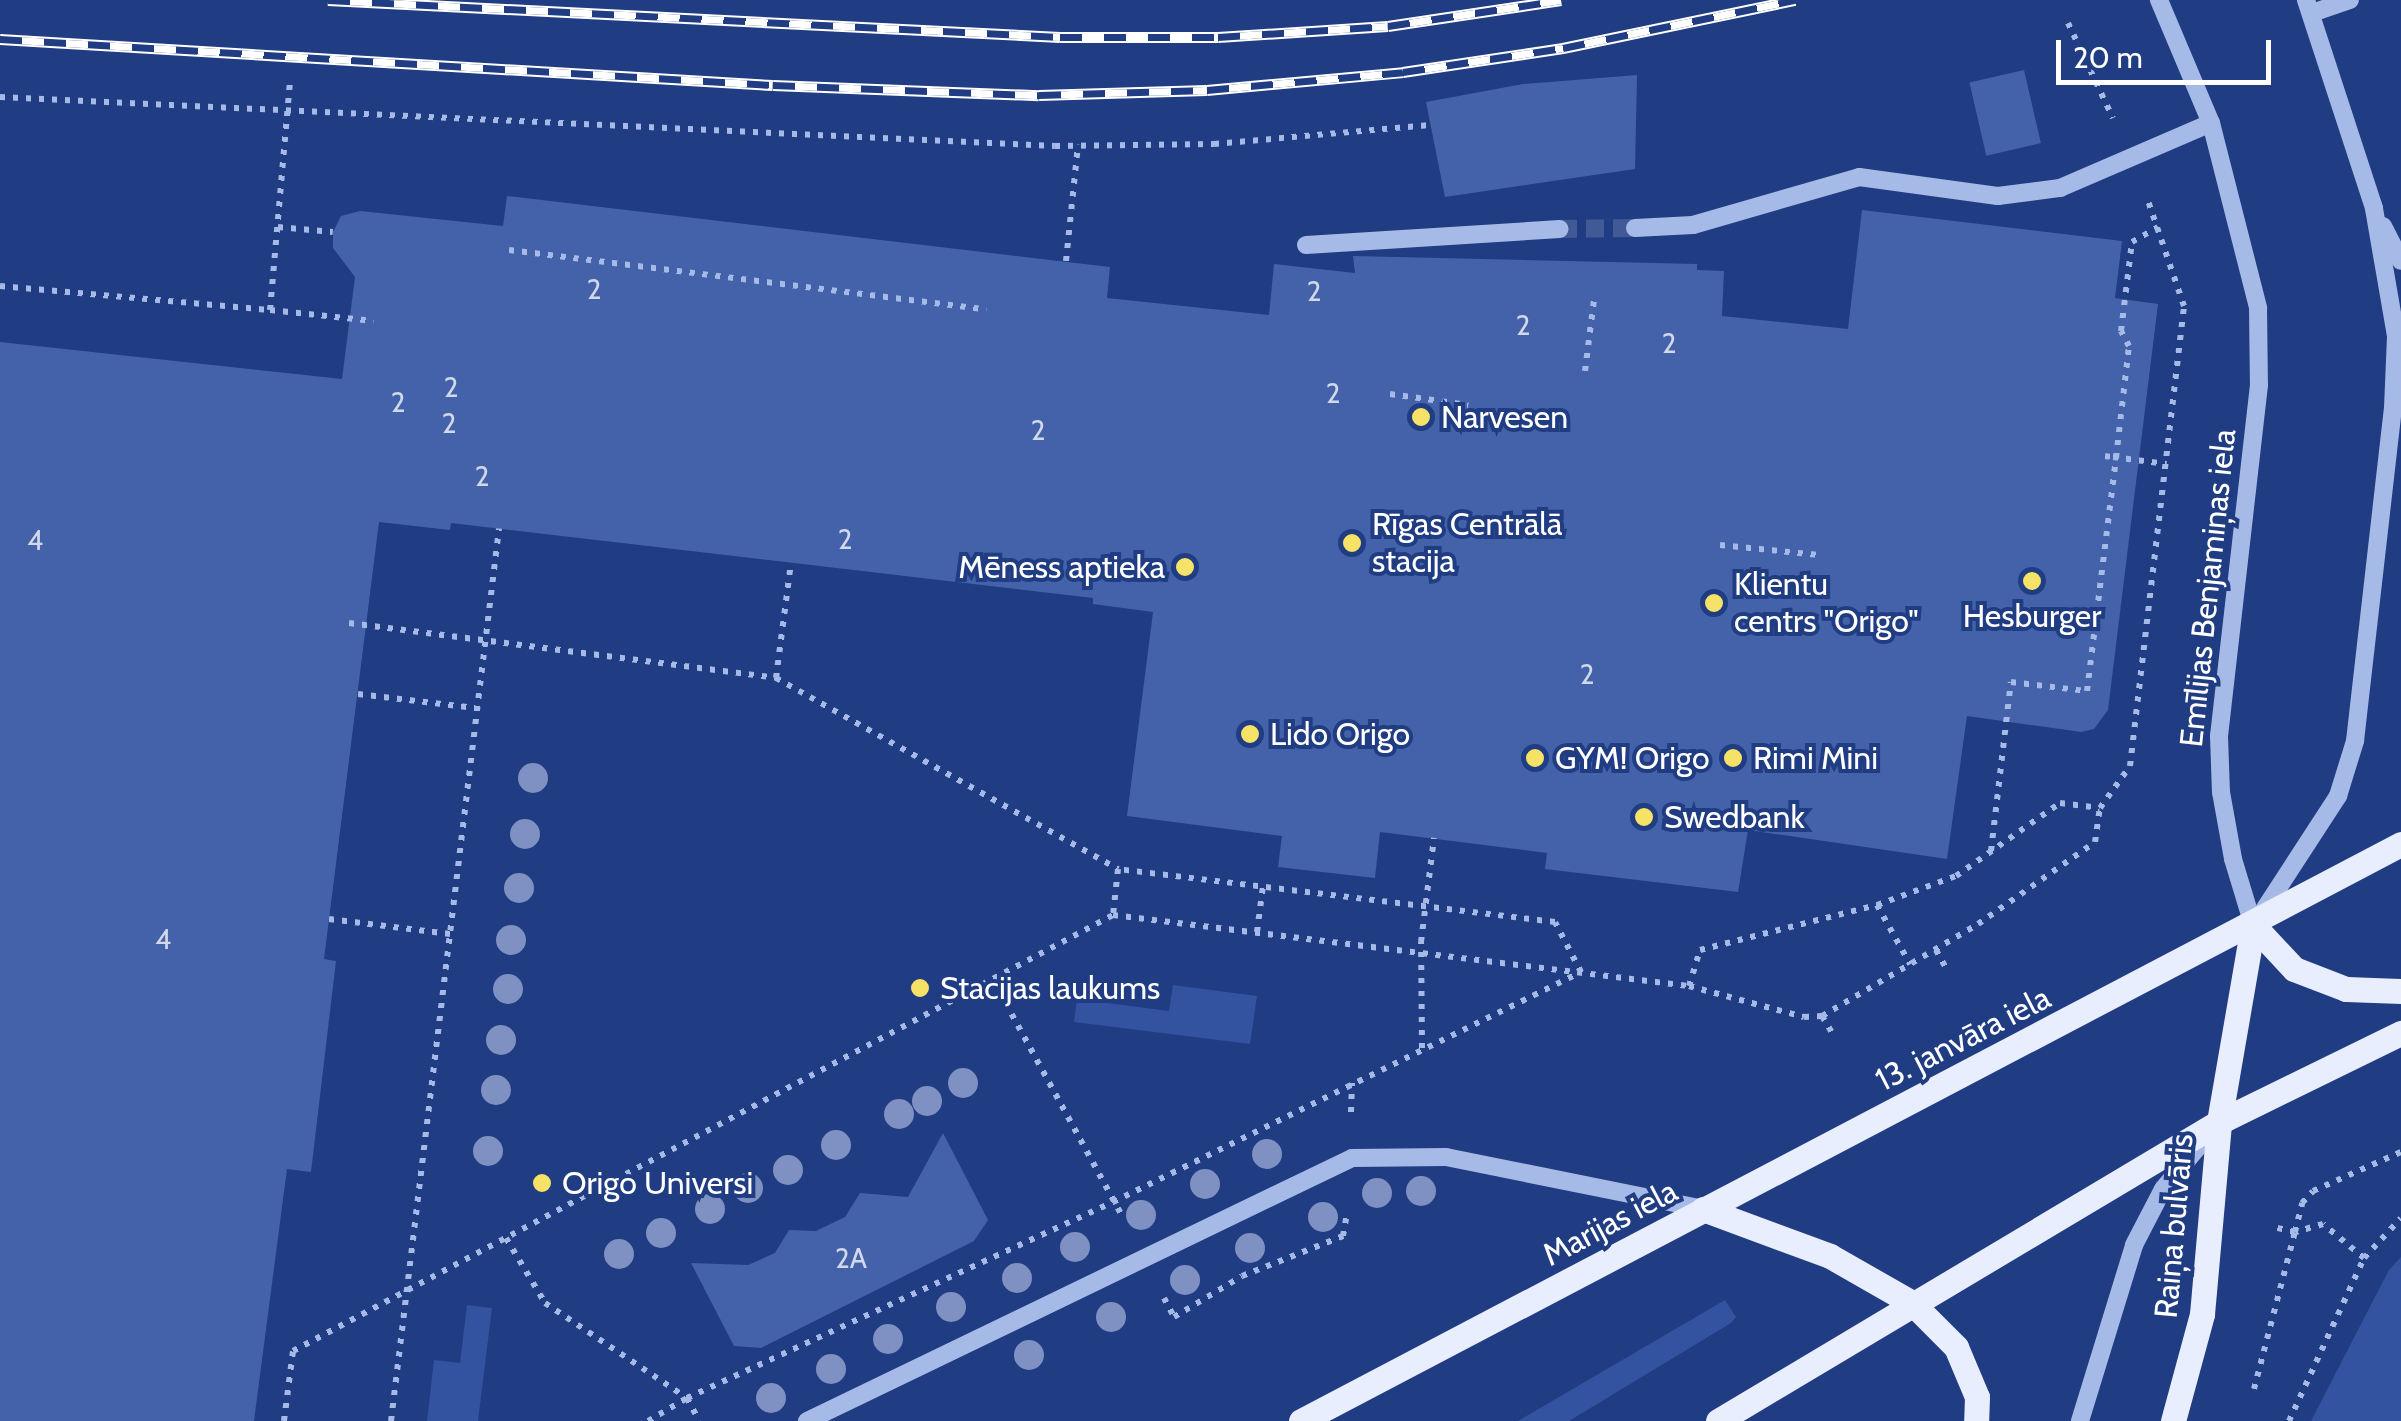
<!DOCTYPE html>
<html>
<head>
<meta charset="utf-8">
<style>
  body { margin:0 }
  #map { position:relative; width:2401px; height:1421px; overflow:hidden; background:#203c82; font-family:Cabin,sans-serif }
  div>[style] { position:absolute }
  .green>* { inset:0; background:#3353a0 }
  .building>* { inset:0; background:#4462a9; transform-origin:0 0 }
  .minor-tunnel>* { height:18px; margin-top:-9px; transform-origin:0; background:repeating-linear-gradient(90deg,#415995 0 18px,transparent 0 27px) }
  .path>* { height:6px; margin-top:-3px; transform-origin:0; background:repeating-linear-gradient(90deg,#a6bae8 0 5px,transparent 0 13px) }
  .minor>* { height:18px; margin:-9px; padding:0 9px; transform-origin:9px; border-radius:9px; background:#a6bae8 }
  .major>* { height:25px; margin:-12.5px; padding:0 12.5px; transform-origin:12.5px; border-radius:12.5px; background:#e9eefe }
  .rail>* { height:11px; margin-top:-5.5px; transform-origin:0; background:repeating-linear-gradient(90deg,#203c82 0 22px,#fff 0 44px); box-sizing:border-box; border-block:2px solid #fff }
  .trees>* { width:30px; height:30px; margin:-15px; border-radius:50%; background:#7e91c2 }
  .dots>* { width:28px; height:28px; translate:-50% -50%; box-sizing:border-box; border:5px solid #203c82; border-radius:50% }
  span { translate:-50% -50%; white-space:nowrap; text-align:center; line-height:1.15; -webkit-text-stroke:8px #203c82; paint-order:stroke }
  .number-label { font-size:28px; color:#d0d8ea }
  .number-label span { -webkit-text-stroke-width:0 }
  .poi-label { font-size:32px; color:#fff }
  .left { translate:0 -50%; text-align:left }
  .right { translate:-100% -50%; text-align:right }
  .street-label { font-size:32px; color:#fff }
  .scale { position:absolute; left:2056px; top:40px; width:215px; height:45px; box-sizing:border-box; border:5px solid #fff; border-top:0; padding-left:12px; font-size:30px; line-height:35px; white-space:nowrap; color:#fff; -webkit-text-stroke:8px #203c82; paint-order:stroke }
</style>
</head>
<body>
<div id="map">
  <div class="green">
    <div style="clip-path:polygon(1173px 985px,1257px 996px,1250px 1044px,1074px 1022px,1077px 999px,1169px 1011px)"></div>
    <div style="clip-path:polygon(2401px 1257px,2401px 1421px,2311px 1421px,2389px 1270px)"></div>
    <div style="clip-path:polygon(1725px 1300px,1736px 1317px,1731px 1323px,1569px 1421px,1518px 1421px)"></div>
    <div style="clip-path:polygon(467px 1305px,492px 1308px,478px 1421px,427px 1421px,434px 1360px,460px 1363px)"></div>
  </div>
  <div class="building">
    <div style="left:2024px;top:70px;width:75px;height:56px;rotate:77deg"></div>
    <div style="clip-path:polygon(1637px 75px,1635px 169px,1445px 197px,1426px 102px,1523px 84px)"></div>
    <div style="clip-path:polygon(507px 196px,1110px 267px,1107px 298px,1269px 315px,1274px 264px,1355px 273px,1353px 256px,1697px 264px,1697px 270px,1724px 271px,1722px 316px,1848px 329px,1862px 210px,2122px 241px,2115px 298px,2158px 304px,2108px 710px,2094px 729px,2081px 732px,1967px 716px,1947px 859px,1748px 830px,1738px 892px,1545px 869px,1547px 853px,1380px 832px,1375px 878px,1278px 867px,1282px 836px,1127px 816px,1153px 612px,1093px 604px,1093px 598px,451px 523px,450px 530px,379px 522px,324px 959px,336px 961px,311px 1172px,287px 1169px,254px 1421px,0 1421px,0 342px,342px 379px,355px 277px,333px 248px,333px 232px,341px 216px,360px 211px,503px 226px)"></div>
    <div style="clip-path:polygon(943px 1133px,988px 1220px,974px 1241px,761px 1348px,734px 1346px,691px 1263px,748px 1265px,775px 1253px,789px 1230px,816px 1231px,845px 1217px,860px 1193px,908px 1197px)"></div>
  </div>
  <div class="minor-tunnel">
    <div style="left:1559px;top:229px;width:76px;rotate:-0.8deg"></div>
  </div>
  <div class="path">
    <div style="left:2068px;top:23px;width:105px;rotate:64.7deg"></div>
    <div style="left:0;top:97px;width:1056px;rotate:2.66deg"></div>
    <div style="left:1055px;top:146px;width:159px;rotate:-0.7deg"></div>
    <div style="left:1214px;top:144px;width:217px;rotate:-5deg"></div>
    <div style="left:278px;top:227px;width:55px;rotate:5.2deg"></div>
    <div style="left:509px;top:250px;width:481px;rotate:7.1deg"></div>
    <div style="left:1066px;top:261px;width:117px;rotate:-84.1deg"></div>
    <div style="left:0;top:286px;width:271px;rotate:5.1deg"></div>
    <div style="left:270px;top:310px;width:231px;rotate:-85deg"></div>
    <div style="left:270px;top:310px;width:104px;rotate:6.1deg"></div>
    <div style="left:1585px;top:371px;width:72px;rotate:-82.8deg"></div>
    <div style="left:1390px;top:394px;width:79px;rotate:8deg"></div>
    <div style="left:2105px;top:456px;width:11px;rotate:10deg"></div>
    <div style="left:2116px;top:458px;width:113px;rotate:-83.4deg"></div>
    <div style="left:2129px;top:346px;width:17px;rotate:-118deg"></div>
    <div style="left:2121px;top:331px;width:90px;rotate:-83deg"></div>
    <div style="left:2132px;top:242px;width:30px;rotate:-30deg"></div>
    <div style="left:2113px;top:457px;width:54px;rotate:7.4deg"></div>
    <div style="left:1720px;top:545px;width:100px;rotate:5.8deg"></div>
    <div style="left:349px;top:623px;width:431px;rotate:7.3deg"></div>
    <div style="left:776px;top:678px;width:392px;rotate:29.2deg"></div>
    <div style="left:1118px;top:869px;width:46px;rotate:96.2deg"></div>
    <div style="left:1113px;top:915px;width:580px;rotate:7.03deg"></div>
    <div style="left:1689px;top:986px;width:119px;rotate:15.1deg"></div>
    <div style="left:1804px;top:1017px;width:18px;rotate:-3deg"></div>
    <div style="left:1822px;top:1016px;width:181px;rotate:-30.5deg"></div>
    <div style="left:1978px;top:924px;width:143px;rotate:-35deg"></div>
    <div style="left:2095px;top:842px;width:34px;rotate:-82deg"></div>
    <div style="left:2100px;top:808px;width:52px;rotate:-54.5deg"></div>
    <div style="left:2130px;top:766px;width:463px;rotate:-83.3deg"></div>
    <div style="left:2184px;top:306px;width:114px;rotate:-108.9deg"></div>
    <div style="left:776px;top:678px;width:116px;rotate:-82.6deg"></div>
    <div style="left:358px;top:694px;width:118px;rotate:6.8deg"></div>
    <div style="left:1991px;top:851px;width:170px;rotate:-83.3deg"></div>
    <div style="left:2011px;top:682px;width:77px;rotate:6.8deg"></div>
    <div style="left:2087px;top:691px;width:235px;rotate:-82.9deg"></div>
    <div style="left:1877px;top:905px;width:68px;rotate:60.8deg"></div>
    <div style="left:329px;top:919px;width:122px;rotate:7.1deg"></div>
    <div style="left:1257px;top:932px;width:46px;rotate:-82.6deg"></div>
    <div style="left:1936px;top:950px;width:23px;rotate:61deg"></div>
    <div style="left:993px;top:980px;width:269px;rotate:61.3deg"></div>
    <div style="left:1689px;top:986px;width:38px;rotate:-73deg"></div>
    <div style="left:1700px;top:950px;width:183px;rotate:-14.3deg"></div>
    <div style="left:1877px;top:905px;width:84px;rotate:-20.2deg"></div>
    <div style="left:1956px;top:876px;width:127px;rotate:-35.1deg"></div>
    <div style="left:2060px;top:803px;width:40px;rotate:7.1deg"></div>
    <div style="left:1822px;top:1016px;width:21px;rotate:59deg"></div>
    <div style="left:1422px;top:1048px;width:106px;rotate:-90.5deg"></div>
    <div style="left:1421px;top:942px;width:105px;rotate:-82.9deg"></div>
    <div style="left:1351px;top:1112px;width:29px;rotate:-88deg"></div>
    <div style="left:506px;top:1238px;width:76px;rotate:59deg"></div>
    <div style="left:545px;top:1303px;width:171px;rotate:33.8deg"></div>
    <div style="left:687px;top:1398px;width:26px;rotate:62deg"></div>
    <div style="left:2364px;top:1258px;width:53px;rotate:-140.3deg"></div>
    <div style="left:2323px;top:1224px;width:29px;rotate:164deg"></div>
    <div style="left:2295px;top:1232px;width:30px;rotate:-76deg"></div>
    <div style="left:2302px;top:1203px;width:16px;rotate:-47deg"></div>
    <div style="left:2313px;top:1191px;width:96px;rotate:-23.9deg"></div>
    <div style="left:1164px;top:1298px;width:21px;rotate:62deg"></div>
    <div style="left:1174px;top:1317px;width:79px;rotate:-31.1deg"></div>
    <div style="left:1242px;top:1276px;width:109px;rotate:-21.6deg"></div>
    <div style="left:1343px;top:1236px;width:22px;rotate:-80deg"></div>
    <div style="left:2254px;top:1389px;width:162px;rotate:-75.4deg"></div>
    <div style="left:2295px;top:1232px;width:23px;rotate:-167deg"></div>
    <div style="left:284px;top:1421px;width:71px;rotate:-82.7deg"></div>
    <div style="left:293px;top:1351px;width:929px;rotate:-28deg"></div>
    <div style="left:391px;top:1421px;width:899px;rotate:-83.1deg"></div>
    <div style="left:648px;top:1421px;width:45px;rotate:-30.5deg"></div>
    <div style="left:687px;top:1398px;width:469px;rotate:-24.7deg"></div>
    <div style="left:1113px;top:1202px;width:521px;rotate:-26.17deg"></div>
    <div style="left:1581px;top:972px;width:56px;rotate:-117.5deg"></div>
    <div style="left:1555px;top:922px;width:440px;rotate:-173.1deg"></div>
    <div style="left:2289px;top:1421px;width:179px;rotate:-65.3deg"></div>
    <div style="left:2364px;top:1258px;width:54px;rotate:-47.2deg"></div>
  </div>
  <div class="minor">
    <div style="left:2159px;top:0;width:134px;rotate:67.1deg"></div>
    <div style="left:2211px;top:123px;width:191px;rotate:75.7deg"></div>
    <div style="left:2258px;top:308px;width:77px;rotate:89.3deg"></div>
    <div style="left:2259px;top:385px;width:353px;rotate:96.5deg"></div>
    <div style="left:2219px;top:736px;width:56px;rotate:88deg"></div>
    <div style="left:2221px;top:792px;width:68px;rotate:79.8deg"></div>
    <div style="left:2233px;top:859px;width:69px;rotate:73.1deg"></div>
    <div style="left:2312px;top:13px;width:40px;rotate:-18.9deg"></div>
    <div style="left:2383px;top:226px;width:39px;rotate:63deg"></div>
    <div style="left:1635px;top:228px;width:58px;rotate:-3deg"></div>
    <div style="left:1693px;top:225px;width:173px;rotate:-16.1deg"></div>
    <div style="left:1859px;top:177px;width:140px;rotate:7.8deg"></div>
    <div style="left:1998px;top:196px;width:63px;rotate:-7.4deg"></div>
    <div style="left:2060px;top:188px;width:164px;rotate:-23.3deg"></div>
    <div style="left:1306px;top:245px;width:254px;rotate:-3.6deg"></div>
    <div style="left:2262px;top:913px;width:140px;rotate:-57deg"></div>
    <div style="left:2338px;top:796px;width:58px;rotate:-72.8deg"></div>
    <div style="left:2355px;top:741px;width:335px;rotate:-83.5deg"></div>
    <div style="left:2393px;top:408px;width:72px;rotate:-87.6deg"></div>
    <div style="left:2396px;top:336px;width:130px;rotate:-99.8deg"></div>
    <div style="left:2374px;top:208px;width:219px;rotate:-108.1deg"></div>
    <div style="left:807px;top:1421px;width:605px;rotate:-25.76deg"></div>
    <div style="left:1352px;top:1158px;width:94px;rotate:-0.6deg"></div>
    <div style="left:1446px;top:1157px;width:262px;rotate:11.4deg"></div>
    <div style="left:2080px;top:1421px;width:184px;rotate:-72.9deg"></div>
    <div style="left:2134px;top:1245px;width:63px;rotate:-62.6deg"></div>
    <div style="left:2163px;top:1189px;width:72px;rotate:-50.1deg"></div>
  </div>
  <div class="major">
    <div style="left:2253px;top:925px;width:60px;rotate:47deg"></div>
    <div style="left:2294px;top:969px;width:56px;rotate:21deg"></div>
    <div style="left:2346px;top:989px;width:55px;rotate:2.1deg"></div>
    <div style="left:1703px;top:1209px;width:135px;rotate:20.3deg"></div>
    <div style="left:1830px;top:1256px;width:95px;rotate:29.8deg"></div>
    <div style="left:1912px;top:1303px;width:62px;rotate:45deg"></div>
    <div style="left:1956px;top:1347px;width:54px;rotate:67.2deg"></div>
    <div style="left:1977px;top:1397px;width:24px;rotate:92deg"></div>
    <div style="left:1301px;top:1421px;width:1242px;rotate:-27.68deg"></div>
    <div style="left:1718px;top:1421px;width:583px;rotate:-30.83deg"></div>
    <div style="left:2219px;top:1122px;width:203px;rotate:-26.1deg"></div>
    <div style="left:2173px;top:1421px;width:111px;rotate:-74.8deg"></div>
    <div style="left:2202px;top:1314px;width:193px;rotate:-84.9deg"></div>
    <div style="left:2219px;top:1122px;width:200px;rotate:-80.2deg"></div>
  </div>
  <div class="rail">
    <div style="left:328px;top:0;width:733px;rotate:2.89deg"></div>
    <div style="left:1060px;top:37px;width:158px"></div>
    <div style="left:1218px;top:37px;width:170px;rotate:-3.7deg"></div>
    <div style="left:1388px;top:26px;width:175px;rotate:-8.5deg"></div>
    <div style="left:0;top:39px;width:774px;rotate:3.41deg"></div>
    <div style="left:773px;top:85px;width:266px;rotate:2.2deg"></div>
    <div style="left:1039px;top:95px;width:168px;rotate:-1.7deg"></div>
    <div style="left:1207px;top:90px;width:197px;rotate:-5.2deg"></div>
    <div style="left:1403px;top:72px;width:162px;rotate:-8.5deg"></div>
    <div style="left:1563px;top:48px;width:237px;rotate:-11.7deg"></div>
  </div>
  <div class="trees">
    <div style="left:533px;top:778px"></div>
    <div style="left:525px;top:834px"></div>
    <div style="left:519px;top:888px"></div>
    <div style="left:511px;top:940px"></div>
    <div style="left:508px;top:989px"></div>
    <div style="left:501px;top:1040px"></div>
    <div style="left:963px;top:1083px"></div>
    <div style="left:496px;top:1090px"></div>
    <div style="left:927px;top:1101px"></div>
    <div style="left:899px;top:1114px"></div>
    <div style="left:836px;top:1145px"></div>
    <div style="left:488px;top:1151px"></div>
    <div style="left:1267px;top:1154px"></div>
    <div style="left:788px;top:1170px"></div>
    <div style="left:1205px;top:1184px"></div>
    <div style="left:748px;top:1188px"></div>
    <div style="left:1421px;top:1191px"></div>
    <div style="left:1377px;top:1193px"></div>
    <div style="left:710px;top:1209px"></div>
    <div style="left:1141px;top:1215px"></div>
    <div style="left:1323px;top:1217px"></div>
    <div style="left:661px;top:1233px"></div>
    <div style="left:1075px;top:1247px"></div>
    <div style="left:1250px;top:1248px"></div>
    <div style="left:619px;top:1254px"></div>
    <div style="left:1017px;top:1278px"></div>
    <div style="left:1185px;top:1280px"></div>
    <div style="left:951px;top:1307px"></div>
    <div style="left:1111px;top:1317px"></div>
    <div style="left:888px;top:1339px"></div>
    <div style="left:1029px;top:1355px"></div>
    <div style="left:831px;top:1369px"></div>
    <div style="left:771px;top:1398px"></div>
  </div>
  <div class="dots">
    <div style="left:1421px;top:417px;background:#f6e266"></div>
    <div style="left:1352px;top:543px;background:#f6e266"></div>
    <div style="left:1185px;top:567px;background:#f6e266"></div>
    <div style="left:2032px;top:581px;background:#f6e266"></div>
    <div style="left:1714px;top:603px;background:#f6e266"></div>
    <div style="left:1250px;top:734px;background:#f6e266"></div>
    <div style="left:1535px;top:758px;background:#f6e266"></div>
    <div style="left:1733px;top:758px;background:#f6e266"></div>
    <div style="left:1644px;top:817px;background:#f6e266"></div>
    <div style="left:920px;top:988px;background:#f6e266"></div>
    <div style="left:542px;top:1183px;background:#f6e266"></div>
  </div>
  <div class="number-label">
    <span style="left:594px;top:289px">2</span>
    <span style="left:1314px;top:291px">2</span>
    <span style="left:1523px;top:325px">2</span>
    <span style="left:1669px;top:343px">2</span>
    <span style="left:451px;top:387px">2</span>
    <span style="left:1333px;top:393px">2</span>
    <span style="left:398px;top:402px">2</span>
    <span style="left:449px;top:423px">2</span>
    <span style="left:1038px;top:430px">2</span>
    <span style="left:482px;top:476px">2</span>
    <span style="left:845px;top:539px">2</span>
    <span style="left:35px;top:540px">4</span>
    <span style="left:1587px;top:674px">2</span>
    <span style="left:163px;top:939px">4</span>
    <span style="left:851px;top:1258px">2A</span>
  </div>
  <div class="poi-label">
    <span class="left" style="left:1441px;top:417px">Narvesen</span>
    <span class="left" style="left:1372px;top:543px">Rīgas Centrālā<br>stacija</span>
    <span class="right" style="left:1165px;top:567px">Mēness aptieka</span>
    <span class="left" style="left:1734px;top:603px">Klientu<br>centrs "Origo"</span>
    <span style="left:2032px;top:616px">Hesburger</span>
    <span class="left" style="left:1270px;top:734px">Lido Origo</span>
    <span class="left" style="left:1555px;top:758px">GYM! Origo</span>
    <span class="left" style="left:1753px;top:758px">Rimi Mini</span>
    <span class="left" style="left:1664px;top:817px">Swedbank</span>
    <span class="left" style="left:940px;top:988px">Stacijas laukums</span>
    <span class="left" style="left:562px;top:1183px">Origo Universi</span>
  </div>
  <div class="street-label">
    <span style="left:2208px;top:588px;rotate:-84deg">Emīlijas Benjamiņas iela</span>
    <span style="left:1963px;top:1039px;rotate:-27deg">13. janvāra iela</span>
    <span style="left:1610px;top:1223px;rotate:-28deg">Marijas iela</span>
    <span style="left:2174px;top:1226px;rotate:-85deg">Raiņa bulvāris</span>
  </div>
  <div class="scale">20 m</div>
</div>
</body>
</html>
